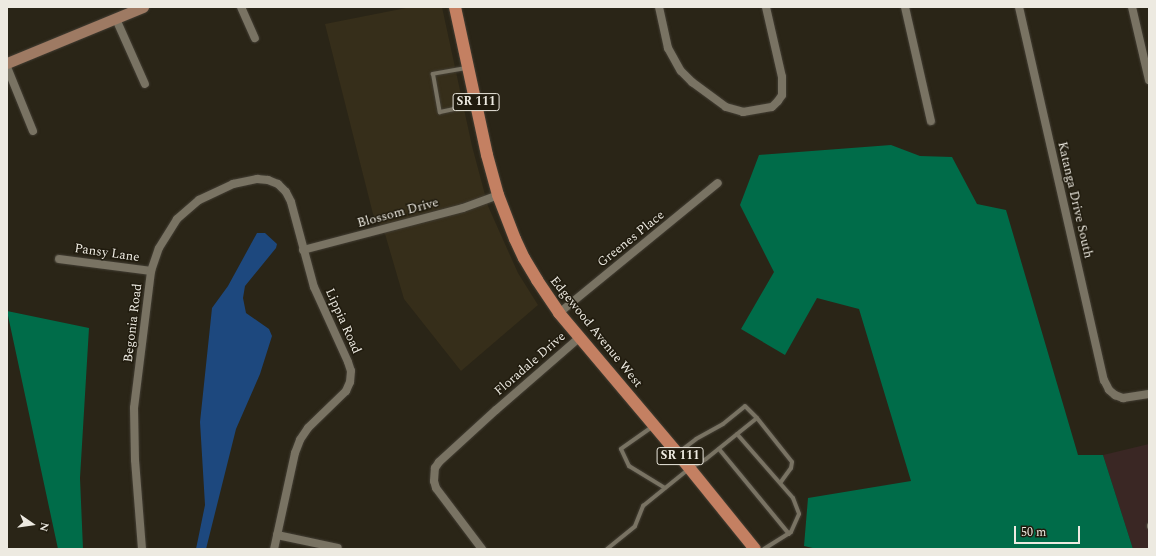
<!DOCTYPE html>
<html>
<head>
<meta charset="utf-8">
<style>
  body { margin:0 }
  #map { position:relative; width:1156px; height:556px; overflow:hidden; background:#2a2517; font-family:Spectral,serif }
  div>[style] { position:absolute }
  .built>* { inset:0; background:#362e1a }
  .education>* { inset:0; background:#3a2724 }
  .forest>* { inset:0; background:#006c49 }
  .water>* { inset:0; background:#1d487e }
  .roads { filter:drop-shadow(0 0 1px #433e34) drop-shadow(0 0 1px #433e34) }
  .lane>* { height:4px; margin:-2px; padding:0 2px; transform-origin:2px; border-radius:2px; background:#797363 }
  .street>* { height:8px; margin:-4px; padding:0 4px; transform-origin:4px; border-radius:4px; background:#797363 }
  .secondary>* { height:11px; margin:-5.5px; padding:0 5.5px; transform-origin:5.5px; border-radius:5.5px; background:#9e7a63 }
  .primary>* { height:12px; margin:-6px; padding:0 6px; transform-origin:6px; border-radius:6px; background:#c48062 }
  span { translate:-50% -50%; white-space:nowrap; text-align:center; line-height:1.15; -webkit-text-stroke:3px #201b0e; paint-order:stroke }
  .shield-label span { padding:1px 3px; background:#201b0e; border:1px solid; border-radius:3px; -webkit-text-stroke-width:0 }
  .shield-label { font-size:12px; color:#edeae1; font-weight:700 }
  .street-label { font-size:13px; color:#edeae1 }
  .frame { position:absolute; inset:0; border:8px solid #edeae1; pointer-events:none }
  .north { position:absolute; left:12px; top:504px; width:40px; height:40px; -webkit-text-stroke:3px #201b0e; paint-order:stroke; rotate:103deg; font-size:11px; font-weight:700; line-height:16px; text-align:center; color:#edeae1 }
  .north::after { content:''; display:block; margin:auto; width:14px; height:18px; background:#edeae1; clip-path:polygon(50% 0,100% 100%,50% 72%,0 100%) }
  .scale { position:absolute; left:1014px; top:526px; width:66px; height:18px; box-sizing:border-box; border:2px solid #edeae1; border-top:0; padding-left:5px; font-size:12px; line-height:14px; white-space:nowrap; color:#edeae1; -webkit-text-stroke:3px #201b0e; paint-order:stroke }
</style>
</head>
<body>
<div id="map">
  <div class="built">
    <div style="clip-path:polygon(411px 7px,442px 7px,472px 146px,488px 206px,518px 273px,538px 305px,461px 371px,404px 299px,385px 234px,373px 214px,325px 24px)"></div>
  </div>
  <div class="education">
    <div style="clip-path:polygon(1149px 444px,1149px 549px,1133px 549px,1103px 455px)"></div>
  </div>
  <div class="forest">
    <div style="clip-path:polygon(891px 145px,920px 156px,952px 157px,977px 204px,1006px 210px,1078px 455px,1103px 455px,1133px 549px,817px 549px,804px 546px,808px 498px,911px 481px,859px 309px,817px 298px,785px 355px,741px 329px,774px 272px,740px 205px,759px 155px)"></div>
    <div style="clip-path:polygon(7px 311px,89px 328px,80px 478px,83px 549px,58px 549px)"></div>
  </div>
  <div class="water">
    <div style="clip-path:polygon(257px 233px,265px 233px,277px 244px,276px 248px,245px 286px,243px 298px,246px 313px,269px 329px,272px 336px,260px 374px,236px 429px,206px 549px,196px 549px,205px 505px,200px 422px,212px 308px,228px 286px)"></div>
  </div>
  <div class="roads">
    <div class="lane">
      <div style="left:466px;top:68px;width:34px;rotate:170deg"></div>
      <div style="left:433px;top:74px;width:39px;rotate:80deg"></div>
      <div style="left:440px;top:112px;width:35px;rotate:-12deg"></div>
      <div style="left:652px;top:427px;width:38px;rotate:145deg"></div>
      <div style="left:621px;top:449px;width:19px;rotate:65deg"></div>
      <div style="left:629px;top:466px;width:42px;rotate:31.4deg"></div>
      <div style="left:737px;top:434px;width:85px;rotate:48.8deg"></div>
      <div style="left:793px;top:498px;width:17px;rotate:69deg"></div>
      <div style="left:799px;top:514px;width:20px;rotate:114deg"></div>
      <div style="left:791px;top:532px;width:32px;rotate:148deg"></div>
      <div style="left:719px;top:449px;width:110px;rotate:50.5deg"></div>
      <div style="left:679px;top:452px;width:21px;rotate:-37deg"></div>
      <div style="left:696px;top:439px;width:31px;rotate:-29deg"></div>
      <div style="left:723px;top:424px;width:28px;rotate:-39deg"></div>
      <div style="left:745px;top:406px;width:17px;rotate:45deg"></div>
      <div style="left:1149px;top:525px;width:2px;rotate:90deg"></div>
      <div style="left:607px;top:549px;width:36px;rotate:-39deg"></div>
      <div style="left:635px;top:526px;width:22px;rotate:-68deg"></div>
      <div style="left:643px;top:506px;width:60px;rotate:-39deg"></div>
      <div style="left:690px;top:468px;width:18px;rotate:-29deg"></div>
      <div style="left:706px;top:459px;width:65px;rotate:-38.8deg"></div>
      <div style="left:757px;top:418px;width:56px;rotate:51.5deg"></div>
      <div style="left:792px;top:462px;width:6px;rotate:99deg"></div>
      <div style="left:791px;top:468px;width:17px;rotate:126deg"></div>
    </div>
    <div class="street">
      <div style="left:241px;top:7px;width:34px;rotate:66deg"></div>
      <div style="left:659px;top:7px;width:42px;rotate:77.6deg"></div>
      <div style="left:668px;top:48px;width:26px;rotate:61deg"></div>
      <div style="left:681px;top:71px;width:16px;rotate:45deg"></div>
      <div style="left:692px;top:82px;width:42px;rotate:36.3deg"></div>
      <div style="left:726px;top:107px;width:18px;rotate:16deg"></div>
      <div style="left:743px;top:112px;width:29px;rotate:-10deg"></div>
      <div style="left:772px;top:107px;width:8px;rotate:-45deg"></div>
      <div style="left:778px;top:101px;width:7px;rotate:-56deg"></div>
      <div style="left:782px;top:95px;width:18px;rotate:-90deg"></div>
      <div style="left:782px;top:77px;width:72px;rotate:-102.9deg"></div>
      <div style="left:905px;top:7px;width:117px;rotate:77.2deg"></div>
      <div style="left:1019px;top:7px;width:383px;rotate:77.2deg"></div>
      <div style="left:1104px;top:380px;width:11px;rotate:63deg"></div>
      <div style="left:1109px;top:390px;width:8px;rotate:40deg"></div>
      <div style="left:1115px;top:395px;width:9px;rotate:21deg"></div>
      <div style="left:1123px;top:398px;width:26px;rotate:-9deg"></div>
      <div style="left:1132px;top:7px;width:75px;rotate:76.9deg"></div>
      <div style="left:116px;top:19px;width:71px;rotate:66deg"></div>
      <div style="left:7px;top:67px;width:69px;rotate:67.9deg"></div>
      <div style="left:303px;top:250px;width:165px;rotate:-14.7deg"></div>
      <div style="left:463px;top:208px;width:37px;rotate:-20deg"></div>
      <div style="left:59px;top:259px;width:93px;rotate:7.4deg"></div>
      <div style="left:559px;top:313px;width:205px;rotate:-39.3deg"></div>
      <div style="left:277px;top:535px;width:62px;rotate:12deg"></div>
      <div style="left:142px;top:549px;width:89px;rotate:-94.5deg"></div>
      <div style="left:135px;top:460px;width:52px;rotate:-91.1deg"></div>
      <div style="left:134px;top:408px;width:138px;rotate:-82.9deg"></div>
      <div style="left:151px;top:271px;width:24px;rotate:-71deg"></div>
      <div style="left:159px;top:248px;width:34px;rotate:-58deg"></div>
      <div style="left:177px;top:219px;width:29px;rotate:-41deg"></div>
      <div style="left:199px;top:200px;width:38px;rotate:-25deg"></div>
      <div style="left:233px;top:184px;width:25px;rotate:-12deg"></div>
      <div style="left:257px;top:179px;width:11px;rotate:5deg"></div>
      <div style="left:268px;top:180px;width:11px;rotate:22deg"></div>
      <div style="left:278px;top:184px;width:11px;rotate:45deg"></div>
      <div style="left:286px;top:192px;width:11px;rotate:63deg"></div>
      <div style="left:291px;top:202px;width:88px;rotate:74.9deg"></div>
      <div style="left:314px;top:287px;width:82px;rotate:65.6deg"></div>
      <div style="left:348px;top:362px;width:9px;rotate:72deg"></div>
      <div style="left:351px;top:371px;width:11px;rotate:95deg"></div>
      <div style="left:350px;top:382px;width:10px;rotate:114deg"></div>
      <div style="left:346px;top:391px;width:53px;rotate:135.8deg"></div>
      <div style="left:308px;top:428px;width:14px;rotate:124deg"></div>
      <div style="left:300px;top:440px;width:14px;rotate:111deg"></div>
      <div style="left:295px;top:453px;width:98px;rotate:102.3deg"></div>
      <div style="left:482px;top:549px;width:76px;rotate:-127deg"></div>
      <div style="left:436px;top:488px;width:7px;rotate:-106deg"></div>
      <div style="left:434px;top:481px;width:13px;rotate:-86deg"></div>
      <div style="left:435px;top:468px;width:7px;rotate:-56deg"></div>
      <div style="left:439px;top:462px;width:77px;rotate:-42.4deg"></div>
      <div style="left:496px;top:410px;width:111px;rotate:-41deg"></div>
    </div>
    <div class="secondary">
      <div style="left:7px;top:63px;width:147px;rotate:-22.4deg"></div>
    </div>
    <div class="primary">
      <div style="left:455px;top:7px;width:151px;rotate:77.8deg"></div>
      <div style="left:487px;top:155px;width:41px;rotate:74.6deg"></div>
      <div style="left:498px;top:195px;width:47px;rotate:68.9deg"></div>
      <div style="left:515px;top:239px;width:21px;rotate:65deg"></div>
      <div style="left:524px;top:258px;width:26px;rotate:59deg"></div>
      <div style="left:537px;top:280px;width:40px;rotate:56deg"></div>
      <div style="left:559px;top:313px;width:185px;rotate:49.8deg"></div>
      <div style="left:678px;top:454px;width:122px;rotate:51deg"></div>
    </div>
  </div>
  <div class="shield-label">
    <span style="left:476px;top:102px">SR 111</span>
    <span style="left:680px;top:456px">SR 111</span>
  </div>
  <div class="street-label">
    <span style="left:1075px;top:200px;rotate:77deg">Katanga Drive South</span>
    <span style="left:398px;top:213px;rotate:-15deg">Blossom Drive</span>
    <span style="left:631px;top:239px;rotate:-39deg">Greenes Place</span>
    <span style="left:107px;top:253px;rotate:8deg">Pansy Lane</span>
    <span style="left:343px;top:321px;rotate:66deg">Lippia Road</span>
    <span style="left:133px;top:323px;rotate:-83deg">Begonia Road</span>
    <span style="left:596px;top:332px;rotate:51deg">Edgewood Avenue West</span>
    <span style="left:530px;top:364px;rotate:-41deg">Floradale Drive</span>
  </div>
  <div class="frame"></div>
  <div class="north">N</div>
  <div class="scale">50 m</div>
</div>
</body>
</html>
